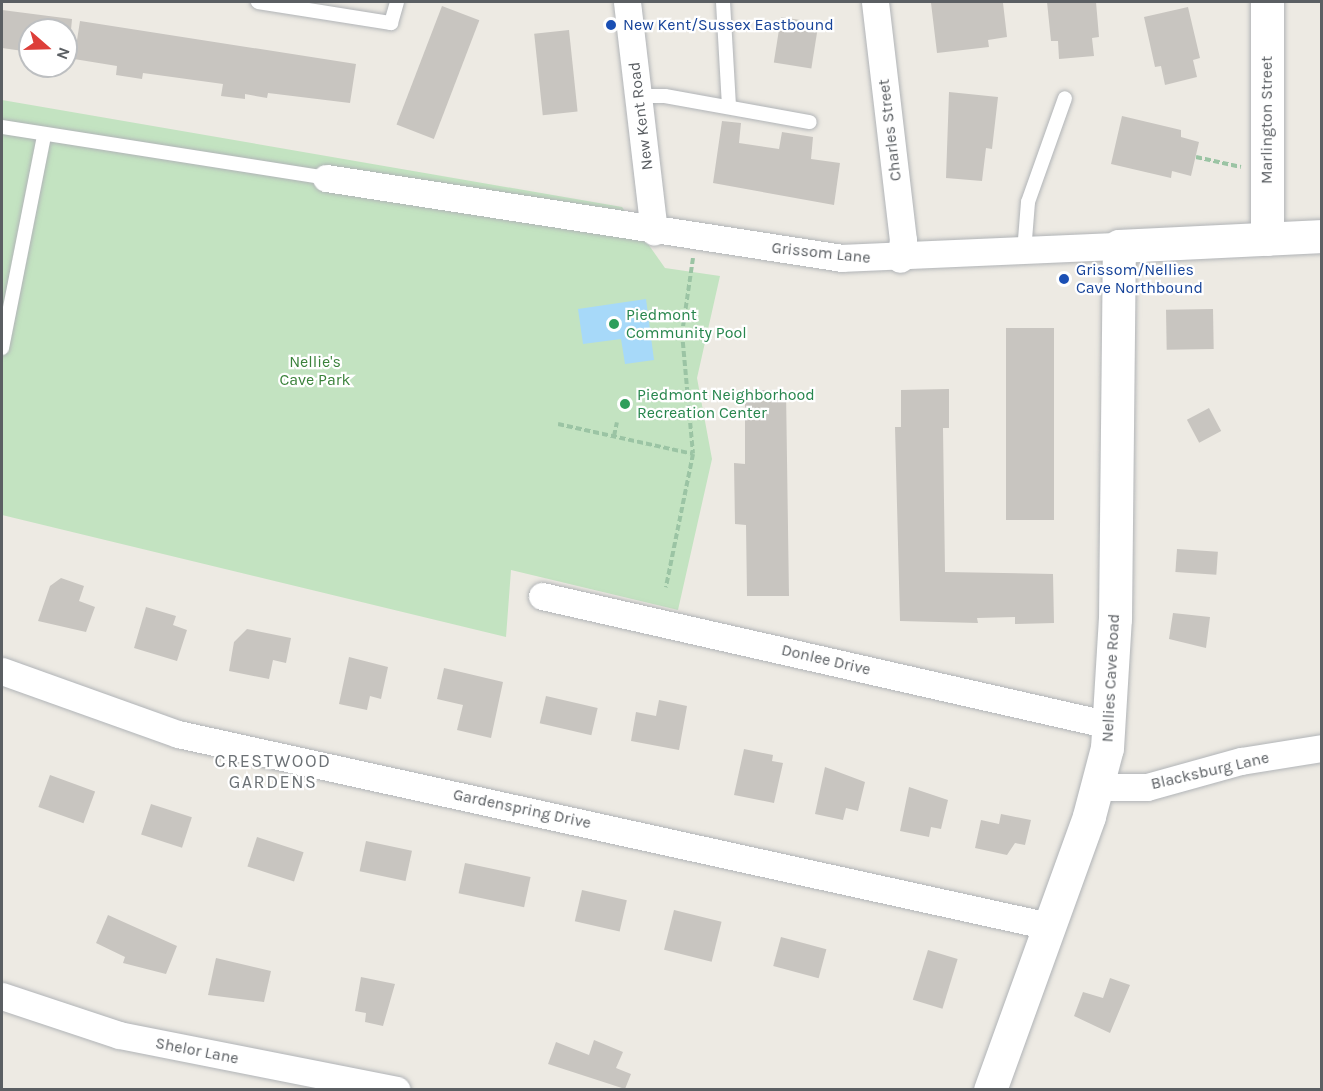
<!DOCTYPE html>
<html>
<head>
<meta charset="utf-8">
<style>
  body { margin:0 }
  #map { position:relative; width:1323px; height:1091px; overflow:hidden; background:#edeae3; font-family:Karla,sans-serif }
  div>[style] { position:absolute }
  .green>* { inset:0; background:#c3e3c1 }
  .water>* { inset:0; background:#a7d9f9 }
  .building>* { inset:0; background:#c8c5c0; transform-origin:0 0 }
  .path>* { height:4px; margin-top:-2px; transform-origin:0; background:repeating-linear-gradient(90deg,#9bc4a4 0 6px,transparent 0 9px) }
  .roads { filter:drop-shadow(0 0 2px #b1b4b7) drop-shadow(0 0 2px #b1b4b7) }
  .service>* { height:14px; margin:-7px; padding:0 7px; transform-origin:7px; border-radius:7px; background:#fff }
  .minor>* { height:27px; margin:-13.5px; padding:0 13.5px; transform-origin:13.5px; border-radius:13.5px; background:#fff }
  .tertiary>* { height:33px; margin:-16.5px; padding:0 16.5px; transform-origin:16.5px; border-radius:16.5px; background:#fff }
  .dots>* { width:16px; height:16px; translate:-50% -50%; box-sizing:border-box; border:3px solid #fff; border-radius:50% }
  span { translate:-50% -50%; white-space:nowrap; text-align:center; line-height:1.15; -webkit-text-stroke:4.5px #fff; paint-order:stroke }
  .transit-label { font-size:16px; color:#164399 }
  .left { translate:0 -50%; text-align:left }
  .street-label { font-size:16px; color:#5b5f63 }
  .leisure-label { font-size:16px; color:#27864d }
  .park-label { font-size:16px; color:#3b823b }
  .neighbourhood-label { font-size:18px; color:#6c7175; letter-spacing:1.5px }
  .frame { position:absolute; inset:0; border:3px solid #5b5f63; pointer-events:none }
  .north { position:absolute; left:18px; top:18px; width:60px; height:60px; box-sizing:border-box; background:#fff; border:2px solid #bdbfc1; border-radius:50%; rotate:110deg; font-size:16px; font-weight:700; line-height:24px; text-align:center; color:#5b5f63 }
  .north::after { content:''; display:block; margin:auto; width:21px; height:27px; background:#dd3e39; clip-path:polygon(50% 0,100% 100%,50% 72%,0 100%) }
</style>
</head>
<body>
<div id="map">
  <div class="green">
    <div style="clip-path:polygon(2px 100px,622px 207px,665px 268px,720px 276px,697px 378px,712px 459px,678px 610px,511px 570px,506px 637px,2px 515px)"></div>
  </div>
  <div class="water">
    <div style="clip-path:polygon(646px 299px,654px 360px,625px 364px,621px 339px,583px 344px,578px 309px)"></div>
  </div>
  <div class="building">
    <div style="clip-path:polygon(983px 2px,1003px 3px,1007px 37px,988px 40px,989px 47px,937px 53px,931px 3px)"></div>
    <div style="clip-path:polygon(1047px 2px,1096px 2px,1099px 37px,1092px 38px,1094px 56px,1059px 59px,1058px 41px,1051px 41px)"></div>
    <div style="left:442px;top:6px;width:40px;height:127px;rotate:21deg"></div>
    <div style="clip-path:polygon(1188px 7px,1200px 58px,1193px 60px,1197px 77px,1165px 85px,1161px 66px,1155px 67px,1144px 17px)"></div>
    <div style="clip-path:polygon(2px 10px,72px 19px,71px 30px,30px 30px,30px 52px,2px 48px)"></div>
    <div style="left:781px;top:17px;width:38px;height:46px;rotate:9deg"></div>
    <div style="clip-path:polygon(80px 21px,356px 64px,350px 103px,268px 93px,267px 98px,245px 94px,245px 99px,221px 96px,223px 84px,143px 73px,142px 79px,116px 75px,117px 66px,74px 59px)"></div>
    <div style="left:569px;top:30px;width:82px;height:35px;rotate:84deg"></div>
    <div style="clip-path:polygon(949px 92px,998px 97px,992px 149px,986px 148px,982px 181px,946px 178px)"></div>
    <div style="clip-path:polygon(1122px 116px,1181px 130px,1181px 137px,1199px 142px,1191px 176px,1172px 171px,1171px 178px,1111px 164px)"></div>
    <div style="clip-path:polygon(722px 121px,741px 123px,739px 143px,779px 149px,782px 132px,813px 137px,811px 159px,840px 163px,834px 205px,713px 183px)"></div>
    <div style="left:1213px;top:309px;width:40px;height:47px;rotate:89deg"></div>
    <div style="left:1006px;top:328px;width:48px;height:192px"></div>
    <div style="clip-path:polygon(949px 389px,949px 428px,943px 428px,945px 572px,1053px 574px,1054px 623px,1015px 624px,1015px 617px,977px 618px,978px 623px,900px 621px,895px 427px,901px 427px,901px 390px)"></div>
    <div style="clip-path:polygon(745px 390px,786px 390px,789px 596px,747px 596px,746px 525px,735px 524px,734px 463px,745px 464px)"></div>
    <div style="left:1209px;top:408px;width:26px;height:25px;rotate:62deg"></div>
    <div style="left:1177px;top:549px;width:41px;height:23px;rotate:4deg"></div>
    <div style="clip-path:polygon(61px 578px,84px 586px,79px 601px,95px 607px,86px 632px,38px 621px,50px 586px)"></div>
    <div style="clip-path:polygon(146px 607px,176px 616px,173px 625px,187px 630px,177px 661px,134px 648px)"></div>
    <div style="clip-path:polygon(1173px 613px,1210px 617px,1206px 648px,1169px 639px)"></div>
    <div style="clip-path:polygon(247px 629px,291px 638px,286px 663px,273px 660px,269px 679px,229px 671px,234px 642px)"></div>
    <div style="clip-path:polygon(349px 657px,388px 667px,381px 699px,370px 696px,367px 710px,339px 704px)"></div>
    <div style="clip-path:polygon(444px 668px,503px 682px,491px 738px,457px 730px,463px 705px,437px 699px)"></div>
    <div style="left:546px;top:696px;width:53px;height:28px;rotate:13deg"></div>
    <div style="clip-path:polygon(659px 700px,687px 706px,679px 750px,631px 741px,636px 712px,656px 716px)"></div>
    <div style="clip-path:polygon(744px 749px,773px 755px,772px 761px,783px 763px,774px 803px,734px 795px)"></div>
    <div style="clip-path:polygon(825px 767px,865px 782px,858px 811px,846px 808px,843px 820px,815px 814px)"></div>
    <div style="left:50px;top:775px;width:48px;height:34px;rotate:20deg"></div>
    <div style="clip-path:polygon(909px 787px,948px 800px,941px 829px,931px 827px,929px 837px,900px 831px)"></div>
    <div style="left:151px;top:804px;width:43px;height:32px;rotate:18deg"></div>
    <div style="clip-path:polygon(1001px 814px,1031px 820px,1025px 845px,1015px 843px,1007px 855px,975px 848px,981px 820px,999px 824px)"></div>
    <div style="left:257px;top:837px;width:49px;height:31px;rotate:18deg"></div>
    <div style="left:366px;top:841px;width:47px;height:31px;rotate:12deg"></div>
    <div style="left:465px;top:863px;width:67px;height:31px;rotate:12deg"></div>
    <div style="left:582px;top:890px;width:46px;height:32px;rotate:13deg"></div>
    <div style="left:674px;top:910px;width:49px;height:41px;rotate:14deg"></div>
    <div style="clip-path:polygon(108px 915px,177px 946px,166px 974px,123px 963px,125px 957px,96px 943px)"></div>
    <div style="left:781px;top:937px;width:47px;height:30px;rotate:15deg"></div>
    <div style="left:928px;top:950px;width:31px;height:52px;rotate:17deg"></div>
    <div style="clip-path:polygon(216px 958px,271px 971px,264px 1002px,208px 995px)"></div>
    <div style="clip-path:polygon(361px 977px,395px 984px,383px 1026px,365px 1022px,366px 1013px,355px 1011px)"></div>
    <div style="clip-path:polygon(1110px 978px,1130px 985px,1110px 1033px,1074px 1016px,1083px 992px,1103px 998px)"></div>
    <div style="clip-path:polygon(594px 1040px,623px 1052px,616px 1068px,631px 1074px,625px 1089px,548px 1064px,556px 1042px,589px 1055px)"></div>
  </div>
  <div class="path">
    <div style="left:1196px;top:157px;width:46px;rotate:12.5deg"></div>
    <div style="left:693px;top:258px;width:76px;rotate:98.3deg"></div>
    <div style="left:682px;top:333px;width:121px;rotate:84.8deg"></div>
    <div style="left:558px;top:424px;width:138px;rotate:12.5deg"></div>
    <div style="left:693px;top:454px;width:136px;rotate:101.5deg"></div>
    <div style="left:614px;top:436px;width:14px;rotate:-78deg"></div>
  </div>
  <div class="roads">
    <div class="service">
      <div style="left:258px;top:2px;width:135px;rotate:9deg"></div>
      <div style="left:391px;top:23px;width:22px;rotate:-74deg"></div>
      <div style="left:723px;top:2px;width:104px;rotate:86.7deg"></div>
      <div style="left:639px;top:96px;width:26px"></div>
      <div style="left:665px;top:96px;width:147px;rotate:10.2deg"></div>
      <div style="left:2px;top:127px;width:328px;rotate:8.9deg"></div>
      <div style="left:1024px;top:252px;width:50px;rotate:-85.4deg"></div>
      <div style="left:1028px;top:202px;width:110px;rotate:-70.4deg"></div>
      <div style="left:2px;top:348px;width:217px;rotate:-78.8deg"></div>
    </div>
    <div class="minor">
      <div style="left:627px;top:2px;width:231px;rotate:83.3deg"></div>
      <div style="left:875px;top:2px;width:240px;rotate:83.3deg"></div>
      <div style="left:903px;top:240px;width:19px;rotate:99deg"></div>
      <div style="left:326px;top:178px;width:522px;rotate:8.81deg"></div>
      <div style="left:842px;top:258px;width:277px;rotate:-2.5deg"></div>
      <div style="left:542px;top:596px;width:582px;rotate:12.8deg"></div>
      <div style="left:2px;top:671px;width:187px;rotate:19.7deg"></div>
      <div style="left:178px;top:734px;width:892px;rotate:12.43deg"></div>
      <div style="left:1098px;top:787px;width:49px"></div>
      <div style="left:1147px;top:787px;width:98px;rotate:-15.5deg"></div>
      <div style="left:1241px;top:761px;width:82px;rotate:-9.1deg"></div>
      <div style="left:2px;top:996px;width:123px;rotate:18.4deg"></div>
      <div style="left:119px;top:1035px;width:283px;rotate:11.2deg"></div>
    </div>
    <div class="tertiary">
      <div style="left:1267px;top:239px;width:237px;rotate:-90deg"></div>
      <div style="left:990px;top:1090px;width:291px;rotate:-70.1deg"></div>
      <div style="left:1089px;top:816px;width:70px;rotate:-75.2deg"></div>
      <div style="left:1107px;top:748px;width:129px;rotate:-86.5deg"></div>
      <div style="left:1115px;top:619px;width:373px;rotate:-89.4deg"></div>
      <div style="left:1119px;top:246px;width:203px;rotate:-2.8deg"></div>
    </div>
  </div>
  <div class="dots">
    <div style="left:611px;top:25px;background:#1a4fb4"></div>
    <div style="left:1064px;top:279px;background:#1a4fb4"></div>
    <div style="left:614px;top:324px;background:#2e9e5b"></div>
    <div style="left:625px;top:404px;background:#2e9e5b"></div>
  </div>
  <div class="transit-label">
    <span class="left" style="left:623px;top:25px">New Kent/Sussex Eastbound</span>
    <span class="left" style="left:1076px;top:279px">Grissom/Nellies<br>Cave Northbound</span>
  </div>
  <div class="street-label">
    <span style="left:641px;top:116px;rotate:-97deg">New Kent Road</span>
    <span style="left:1267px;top:120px;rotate:-90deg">Marlington Street</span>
    <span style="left:890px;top:130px;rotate:-97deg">Charles Street</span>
    <span style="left:821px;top:253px;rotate:6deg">Grissom Lane</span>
    <span style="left:826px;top:660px;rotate:13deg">Donlee Drive</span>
    <span style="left:1111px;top:678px;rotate:-87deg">Nellies Cave Road</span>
    <span style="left:1210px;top:771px;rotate:-13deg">Blacksburg Lane</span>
    <span style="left:522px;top:809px;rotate:12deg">Gardenspring Drive</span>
    <span style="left:197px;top:1051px;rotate:11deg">Shelor Lane</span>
  </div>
  <div class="leisure-label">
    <span class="left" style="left:626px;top:324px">Piedmont<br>Community Pool</span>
    <span class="left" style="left:637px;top:404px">Piedmont Neighborhood<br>Recreation Center</span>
  </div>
  <div class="park-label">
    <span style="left:315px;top:371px">Nellie's<br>Cave Park</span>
  </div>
  <div class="neighbourhood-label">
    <span style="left:273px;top:772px">CRESTWOOD<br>GARDENS</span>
  </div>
  <div class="frame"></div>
  <div class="north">N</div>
</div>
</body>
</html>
